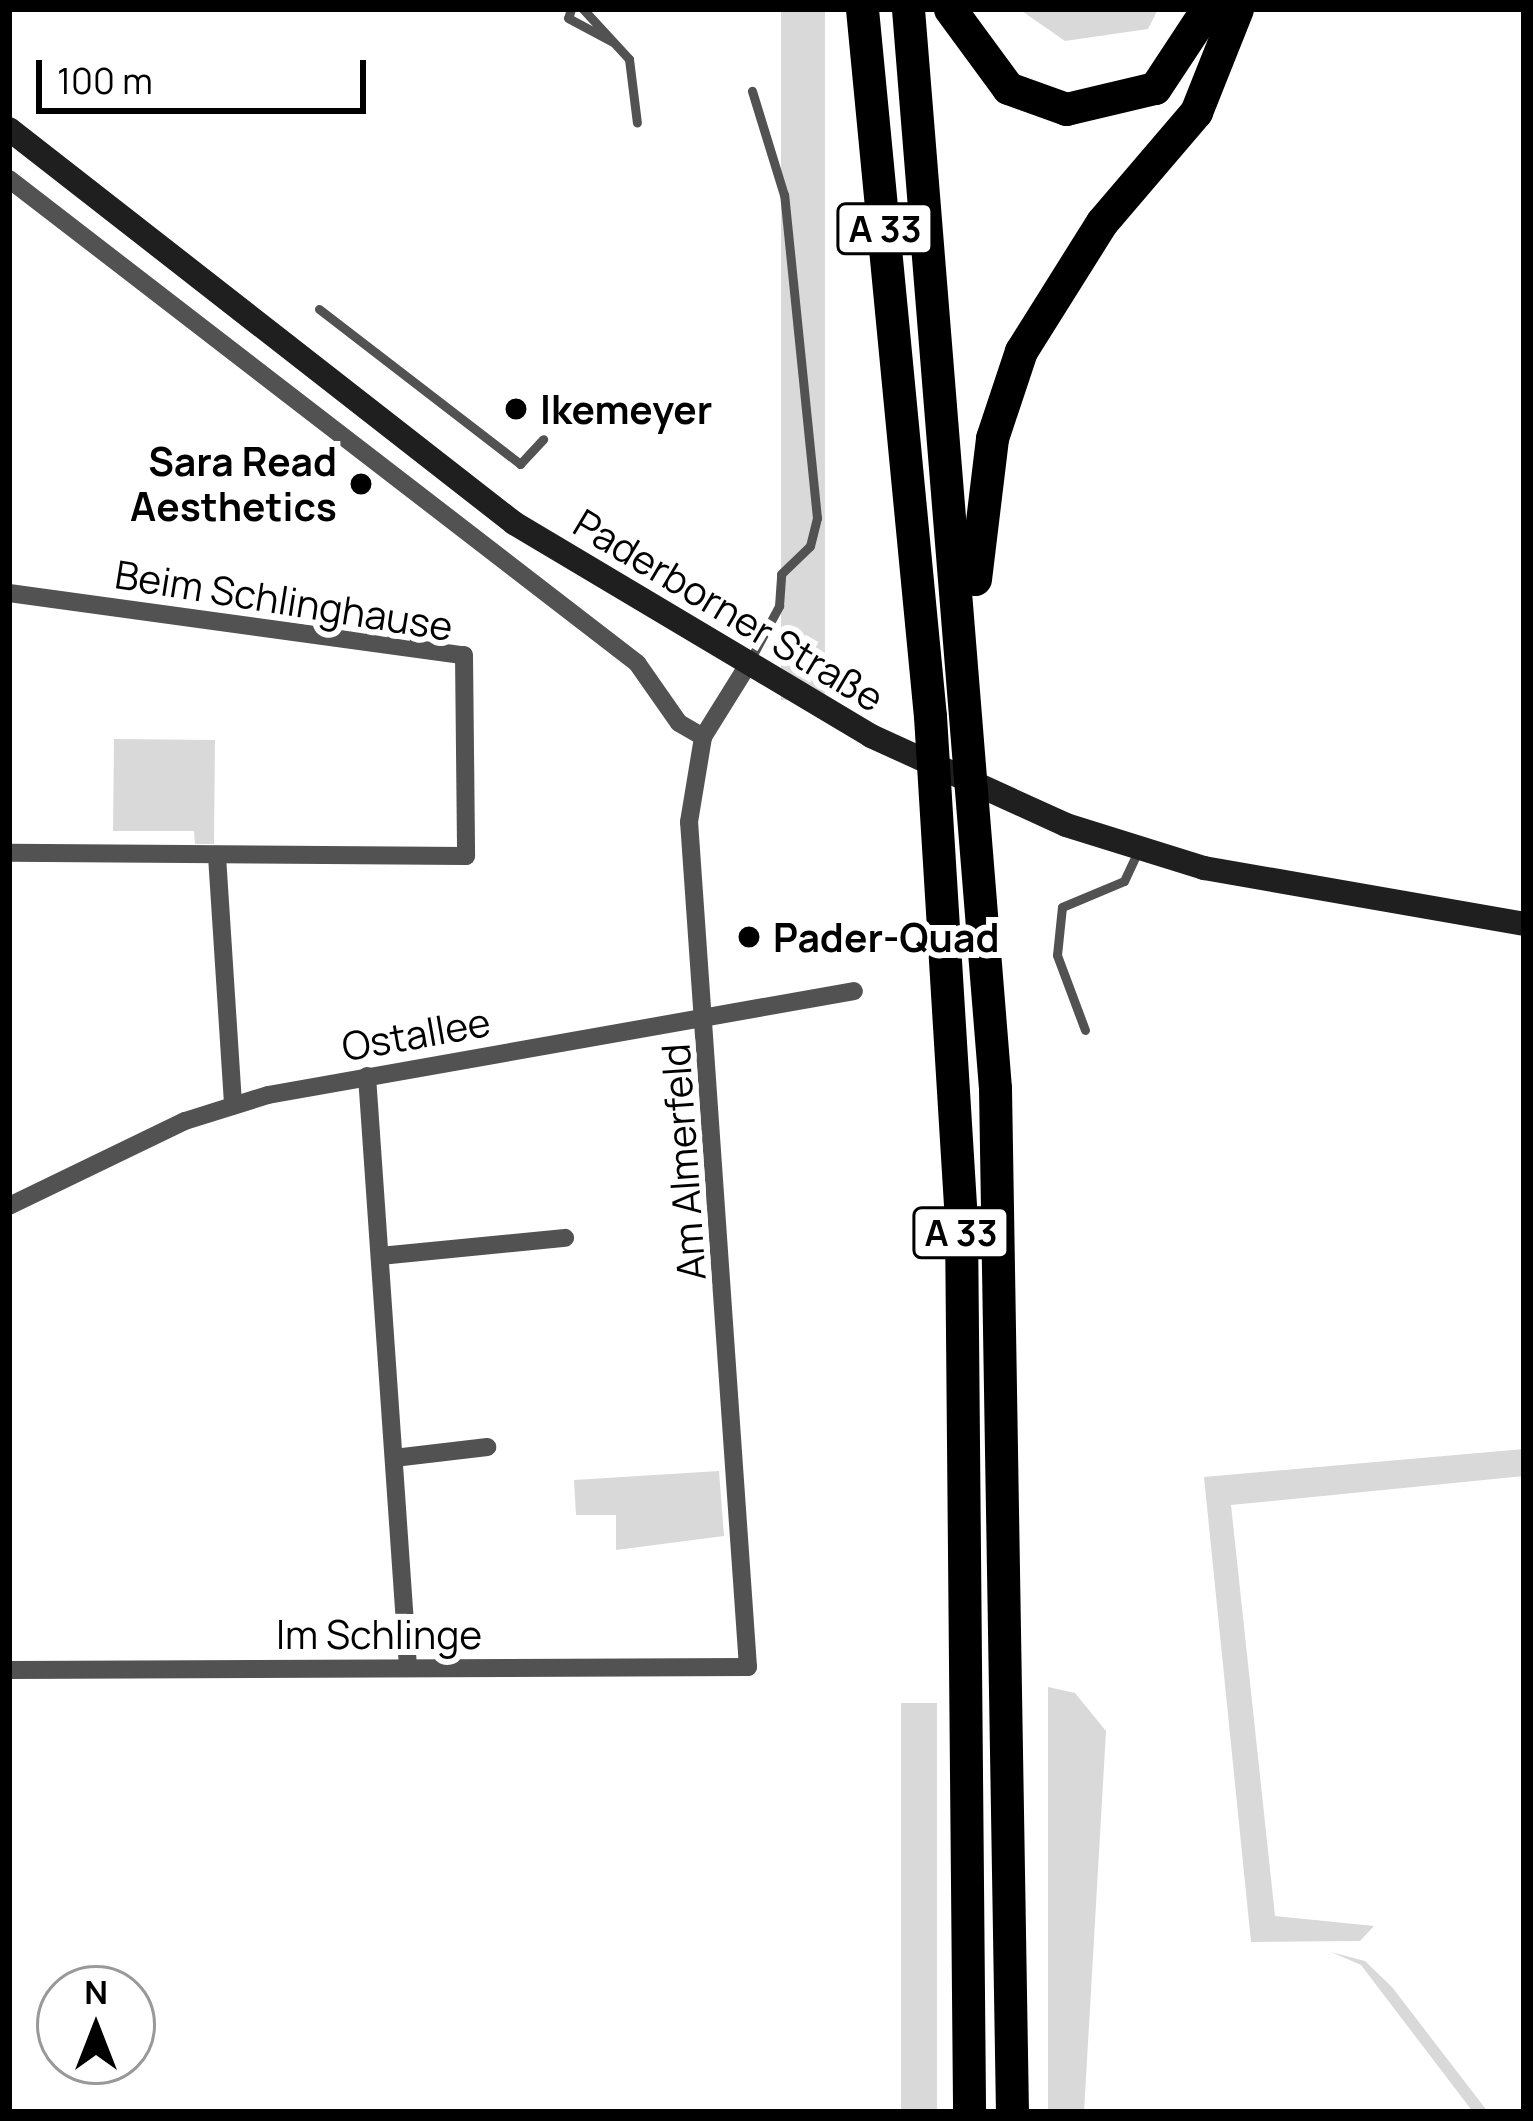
<!DOCTYPE html>
<html>
<head>
<meta charset="utf-8">
<style>
  body { margin:0 }
  #map { position:relative; width:1533px; height:2121px; overflow:hidden; background:#fff; font-family:Manrope,sans-serif }
  div>[style] { position:absolute }
  .green>* { inset:0; background:#d9d9d9; transform-origin:0 0 }
  .lane>* { height:9px; margin:-4.5px; padding:0 4.5px; transform-origin:4.5px; border-radius:4.5px; background:#525252 }
  .street>* { height:18px; margin:-9px; padding:0 9px; transform-origin:9px; border-radius:9px; background:#525252 }
  .secondary>* { height:24px; margin:-12px; padding:0 12px; transform-origin:12px; border-radius:12px; background:#1f1f1f }
  .highway>* { height:33px; margin:-16.5px; padding:0 16.5px; transform-origin:16.5px; border-radius:16.5px; background:#000 }
  .dots>* { width:33px; height:33px; translate:-50% -50%; box-sizing:border-box; border:6px solid #fff; border-radius:50% }
  span { translate:-50% -50%; white-space:nowrap; text-align:center; line-height:1.15; -webkit-text-stroke:12px #fff; paint-order:stroke }
  .shield-label span { padding:3px 9px; background:#fff; border:3px solid; border-radius:9px; -webkit-text-stroke-width:0 }
  .shield-label { font-size:36px; color:#000; font-weight:700 }
  .poi-label { font-size:39px; color:#000; font-weight:700 }
  .left { translate:0 -50%; text-align:left }
  .right { translate:-100% -50%; text-align:right }
  .street-label { font-size:39px; color:#000 }
  .frame { position:absolute; inset:0; border:12px solid #000; pointer-events:none }
  .north { position:absolute; left:36px; top:1965px; width:120px; height:120px; box-sizing:border-box; background:#fff; border:3px solid #999; border-radius:50%; rotate:0deg; font-size:33px; font-weight:700; line-height:48px; text-align:center; color:#000 }
  .north::after { content:''; display:block; margin:auto; width:42px; height:54px; background:#000; clip-path:polygon(50% 0,100% 100%,50% 72%,0 100%) }
  .scale { position:absolute; left:36px; top:60px; width:330px; height:54px; box-sizing:border-box; border:6px solid #000; border-top:0; padding-left:15px; font-size:36px; line-height:42px; white-space:nowrap; color:#000; -webkit-text-stroke:9px #fff; paint-order:stroke }
</style>
</head>
<body>
<div id="map">
  <div class="green">
    <div style="left:781px;top:9px;width:44px;height:691px"></div>
    <div style="clip-path:polygon(1019px 9px,1158px 9px,1148px 29px,1065px 41px)"></div>
    <div style="clip-path:polygon(114px 739px,215px 740px,214px 844px,195px 844px,194px 831px,113px 831px)"></div>
    <div style="clip-path:polygon(1524px 1449px,1524px 1476px,1231px 1505px,1275px 1916px,1374px 1926px,1360px 1941px,1251px 1942px,1204px 1477px)"></div>
    <div style="clip-path:polygon(719px 1471px,724px 1536px,616px 1550px,616px 1515px,576px 1515px,574px 1480px)"></div>
    <div style="clip-path:polygon(1048px 1687px,1075px 1693px,1106px 1731px,1084px 2112px,1048px 2112px)"></div>
    <div style="left:937px;top:1703px;width:409px;height:36px;rotate:90deg"></div>
    <div style="clip-path:polygon(1331px 1952px,1365px 1961px,1392px 1987px,1488px 2112px,1473px 2112px,1361px 1965px)"></div>
  </div>
  <div class="lane">
    <div style="left:571px;top:9px;width:9px;rotate:108deg"></div>
    <div style="left:568px;top:18px;width:51px;rotate:28.1deg"></div>
    <div style="left:583px;top:9px;width:68px;rotate:47.4deg"></div>
    <div style="left:629px;top:59px;width:64px;rotate:82.9deg"></div>
    <div style="left:319px;top:309px;width:254px;rotate:37.6deg"></div>
    <div style="left:520px;top:464px;width:34px;rotate:-47deg"></div>
    <div style="left:749px;top:662px;width:64px;rotate:-61.8deg"></div>
    <div style="left:779px;top:606px;width:32px;rotate:-86deg"></div>
    <div style="left:781px;top:574px;width:40px;rotate:-44deg"></div>
    <div style="left:810px;top:546px;width:29px;rotate:-76deg"></div>
    <div style="left:817px;top:518px;width:325px;rotate:-95.8deg"></div>
    <div style="left:784px;top:195px;width:109px;rotate:-107.1deg"></div>
    <div style="left:1085px;top:1030px;width:80px;rotate:-110.5deg"></div>
    <div style="left:1057px;top:955px;width:48px;rotate:-84.1deg"></div>
    <div style="left:1062px;top:907px;width:67px;rotate:-22.8deg"></div>
    <div style="left:1124px;top:881px;width:35px;rotate:-65deg"></div>
  </div>
  <div class="street">
    <div style="left:9px;top:179px;width:793px;rotate:37.62deg"></div>
    <div style="left:637px;top:663px;width:73px;rotate:55deg"></div>
    <div style="left:679px;top:723px;width:28px;rotate:30deg"></div>
    <div style="left:9px;top:593px;width:459px;rotate:7.8deg"></div>
    <div style="left:464px;top:655px;width:201px;rotate:89.4deg"></div>
    <div style="left:466px;top:856px;width:457px;rotate:-179.6deg"></div>
    <div style="left:217px;top:856px;width:250px;rotate:86.3deg"></div>
    <div style="left:367px;top:1076px;width:592px;rotate:86.03deg"></div>
    <div style="left:9px;top:1206px;width:195px;rotate:-25.8deg"></div>
    <div style="left:185px;top:1121px;width:87px;rotate:-17.4deg"></div>
    <div style="left:268px;top:1095px;width:595px;rotate:-10.06deg"></div>
    <div style="left:380px;top:1256px;width:186px;rotate:-5.6deg"></div>
    <div style="left:394px;top:1458px;width:94px;rotate:-6.7deg"></div>
    <div style="left:9px;top:1670px;width:739px;rotate:-0.23deg"></div>
    <div style="left:748px;top:1667px;width:847px;rotate:-93.99deg"></div>
    <div style="left:689px;top:822px;width:86px;rotate:-80.6deg"></div>
    <div style="left:703px;top:737px;width:81px;rotate:-58.1deg"></div>
  </div>
  <div class="secondary">
    <div style="left:9px;top:129px;width:641px;rotate:37.96deg"></div>
    <div style="left:514px;top:523px;width:416px;rotate:30.8deg"></div>
    <div style="left:871px;top:736px;width:214px;rotate:24.5deg"></div>
    <div style="left:1066px;top:825px;width:145px;rotate:17.3deg"></div>
    <div style="left:1204px;top:868px;width:325px;rotate:9.9deg"></div>
  </div>
  <div class="highway">
    <div style="left:862px;top:9px;width:710px;rotate:84.51deg"></div>
    <div style="left:930px;top:716px;width:507px;rotate:86.49deg"></div>
    <div style="left:961px;top:1222px;width:890px;rotate:89.48deg"></div>
    <div style="left:908px;top:9px;width:1083px;rotate:85.39deg"></div>
    <div style="left:995px;top:1088px;width:1024px;rotate:89.05deg"></div>
    <div style="left:950px;top:9px;width:98px;rotate:53.7deg"></div>
    <div style="left:1008px;top:88px;width:62px;rotate:19.9deg"></div>
    <div style="left:1066px;top:109px;width:91px;rotate:-13.3deg"></div>
    <div style="left:1155px;top:88px;width:95px;rotate:-56.6deg"></div>
    <div style="left:975px;top:579px;width:142px;rotate:-83.1deg"></div>
    <div style="left:992px;top:438px;width:92px;rotate:-71.6deg"></div>
    <div style="left:1021px;top:351px;width:152px;rotate:-57.9deg"></div>
    <div style="left:1102px;top:222px;width:145px;rotate:-49.5deg"></div>
    <div style="left:1196px;top:112px;width:111px;rotate:-68.3deg"></div>
  </div>
  <div class="dots">
    <div style="left:516px;top:409px;background:#000"></div>
    <div style="left:361px;top:484px;background:#000"></div>
    <div style="left:749px;top:937px;background:#000"></div>
  </div>
  <div class="shield-label">
    <span style="left:885px;top:229px">A 33</span>
    <span style="left:961px;top:1233px">A 33</span>
  </div>
  <div class="poi-label">
    <span class="left" style="left:540px;top:409px">Ikemeyer</span>
    <span class="right" style="left:337px;top:484px">Sara Read<br>Aesthetics</span>
    <span class="left" style="left:773px;top:937px">Pader-Quad</span>
  </div>
  <div class="street-label">
    <span style="left:284px;top:600px;rotate:9deg">Beim Schlinghause</span>
    <span style="left:729px;top:610px;rotate:31deg">Paderborner Straße</span>
    <span style="left:416px;top:1034px;rotate:-10deg">Ostallee</span>
    <span style="left:683px;top:1162px;rotate:-94deg">Am Almerfeld</span>
    <span style="left:379px;top:1634px">Im Schlinge</span>
  </div>
  <div class="frame"></div>
  <div class="north">N</div>
  <div class="scale">100 m</div>
</div>
</body>
</html>
